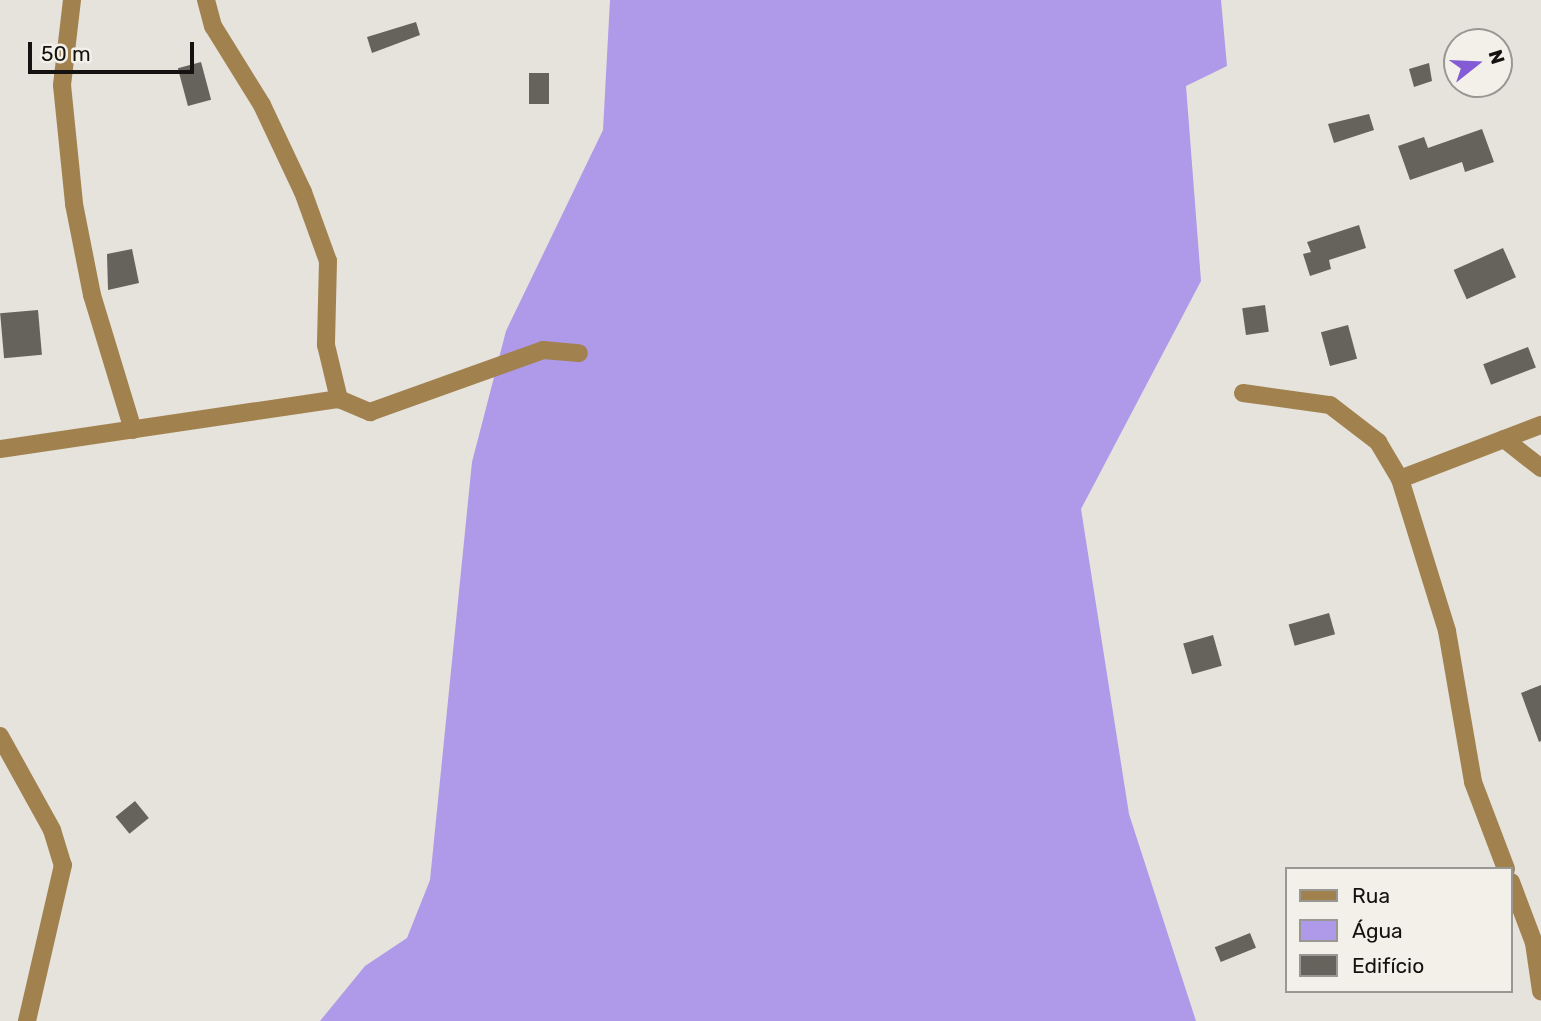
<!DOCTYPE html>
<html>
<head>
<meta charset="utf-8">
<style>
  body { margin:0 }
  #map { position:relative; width:1541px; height:1021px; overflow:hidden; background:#e6e2dc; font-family:Rubik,sans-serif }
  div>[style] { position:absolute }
  .water>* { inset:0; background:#ae9ae8 }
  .building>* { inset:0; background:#66635d; transform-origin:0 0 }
  .minor>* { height:18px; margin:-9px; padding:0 9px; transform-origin:9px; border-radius:9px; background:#a1824f }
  span { translate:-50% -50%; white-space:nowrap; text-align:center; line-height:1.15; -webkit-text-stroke:5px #f3efe9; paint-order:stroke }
  .legend { position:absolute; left:1285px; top:867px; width:228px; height:126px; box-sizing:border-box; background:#f3efe9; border:2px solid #999792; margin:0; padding:9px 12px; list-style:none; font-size:21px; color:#131210 }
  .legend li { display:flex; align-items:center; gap:14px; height:35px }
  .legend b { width:35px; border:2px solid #999792 }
  .north { position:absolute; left:1443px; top:28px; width:70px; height:70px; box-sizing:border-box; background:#f3efe9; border:2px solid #999792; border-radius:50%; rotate:72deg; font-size:19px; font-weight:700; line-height:28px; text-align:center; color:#131210 }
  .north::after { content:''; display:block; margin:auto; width:24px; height:32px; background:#835bd5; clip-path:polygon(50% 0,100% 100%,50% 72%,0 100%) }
  .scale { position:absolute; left:28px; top:42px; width:166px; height:32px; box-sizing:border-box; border:4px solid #131210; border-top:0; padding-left:9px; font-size:21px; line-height:24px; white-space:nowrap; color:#131210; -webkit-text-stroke:5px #f3efe9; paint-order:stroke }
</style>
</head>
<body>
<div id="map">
  <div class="water">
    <div style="clip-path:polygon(610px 0,1221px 0,1227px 66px,1186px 86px,1201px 281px,1081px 509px,1129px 814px,1196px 1021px,320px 1021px,365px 966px,407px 938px,430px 880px,472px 462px,506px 331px,603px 130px)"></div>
  </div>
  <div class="building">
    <div style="clip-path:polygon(416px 22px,420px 35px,372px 53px,367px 37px)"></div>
    <div style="left:201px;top:62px;width:39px;height:24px;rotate:75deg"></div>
    <div style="clip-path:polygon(1429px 63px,1432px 81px,1414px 87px,1409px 69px)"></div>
    <div style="left:529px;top:73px;width:20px;height:31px"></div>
    <div style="clip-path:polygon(1369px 114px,1374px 130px,1334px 143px,1328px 124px)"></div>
    <div style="clip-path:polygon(1482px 129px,1494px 162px,1465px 172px,1462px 162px,1410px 180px,1398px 146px,1424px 137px,1428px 148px)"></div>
    <div style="clip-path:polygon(1359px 225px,1366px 248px,1329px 260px,1331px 269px,1310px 276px,1303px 254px,1311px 252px,1307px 242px)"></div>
    <div style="left:1503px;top:248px;width:32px;height:54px;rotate:66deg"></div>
    <div style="clip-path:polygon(132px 249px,139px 283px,108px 290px,107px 254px)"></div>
    <div style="left:1265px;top:305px;width:27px;height:23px;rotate:82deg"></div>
    <div style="left:38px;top:310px;width:45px;height:38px;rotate:85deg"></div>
    <div style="left:1348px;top:325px;width:35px;height:28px;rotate:75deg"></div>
    <div style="left:1528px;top:347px;width:22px;height:48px;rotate:69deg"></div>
    <div style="left:1329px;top:613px;width:22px;height:42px;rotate:74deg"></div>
    <div style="left:1213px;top:635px;width:32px;height:31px;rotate:74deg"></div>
    <div style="clip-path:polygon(1541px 685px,1541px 741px,1539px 742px,1521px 693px)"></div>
    <div style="left:135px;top:801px;width:22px;height:25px;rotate:51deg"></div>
    <div style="left:1250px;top:933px;width:16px;height:38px;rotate:68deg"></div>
  </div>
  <div class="minor">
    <div style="left:72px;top:0;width:86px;rotate:96.7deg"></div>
    <div style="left:62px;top:85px;width:120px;rotate:84.2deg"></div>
    <div style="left:74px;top:204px;width:93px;rotate:78.8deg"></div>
    <div style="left:92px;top:295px;width:141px;rotate:73.1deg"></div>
    <div style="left:206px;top:0;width:27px;rotate:75deg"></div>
    <div style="left:213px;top:26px;width:93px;rotate:58.2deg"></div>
    <div style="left:262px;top:105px;width:96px;rotate:64.8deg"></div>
    <div style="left:303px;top:192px;width:73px;rotate:70.1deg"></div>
    <div style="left:328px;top:261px;width:84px;rotate:91.4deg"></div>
    <div style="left:326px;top:345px;width:56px;rotate:76.5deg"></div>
    <div style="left:339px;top:399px;width:34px;rotate:23deg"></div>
    <div style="left:370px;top:412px;width:184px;rotate:-19.7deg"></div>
    <div style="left:543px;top:350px;width:36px;rotate:5deg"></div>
    <div style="left:1243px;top:393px;width:88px;rotate:7.9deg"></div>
    <div style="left:1330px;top:405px;width:61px;rotate:37.6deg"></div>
    <div style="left:1378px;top:442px;width:43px;rotate:59.3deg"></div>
    <div style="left:1400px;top:479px;width:159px;rotate:72.8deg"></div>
    <div style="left:1447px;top:631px;width:153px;rotate:80.2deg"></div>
    <div style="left:1473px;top:782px;width:93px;rotate:69.2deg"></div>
    <div style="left:1504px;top:439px;width:47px;rotate:38.1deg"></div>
    <div style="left:0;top:449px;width:343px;rotate:-8.4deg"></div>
    <div style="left:1400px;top:479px;width:151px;rotate:-21deg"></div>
    <div style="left:0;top:736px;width:107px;rotate:61deg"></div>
    <div style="left:52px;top:830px;width:37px;rotate:73deg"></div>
    <div style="left:63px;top:865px;width:160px;rotate:103deg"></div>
    <div style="left:1511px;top:882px;width:65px;rotate:69.3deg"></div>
    <div style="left:1534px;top:943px;width:49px;rotate:81.7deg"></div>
  </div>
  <ul class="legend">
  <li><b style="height:9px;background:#a1824f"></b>Rua</li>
  <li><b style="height:19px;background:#ae9ae8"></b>Água</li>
  <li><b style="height:19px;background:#66635d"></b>Edifício</li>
  </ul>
  <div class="north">N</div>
  <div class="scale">50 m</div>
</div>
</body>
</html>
